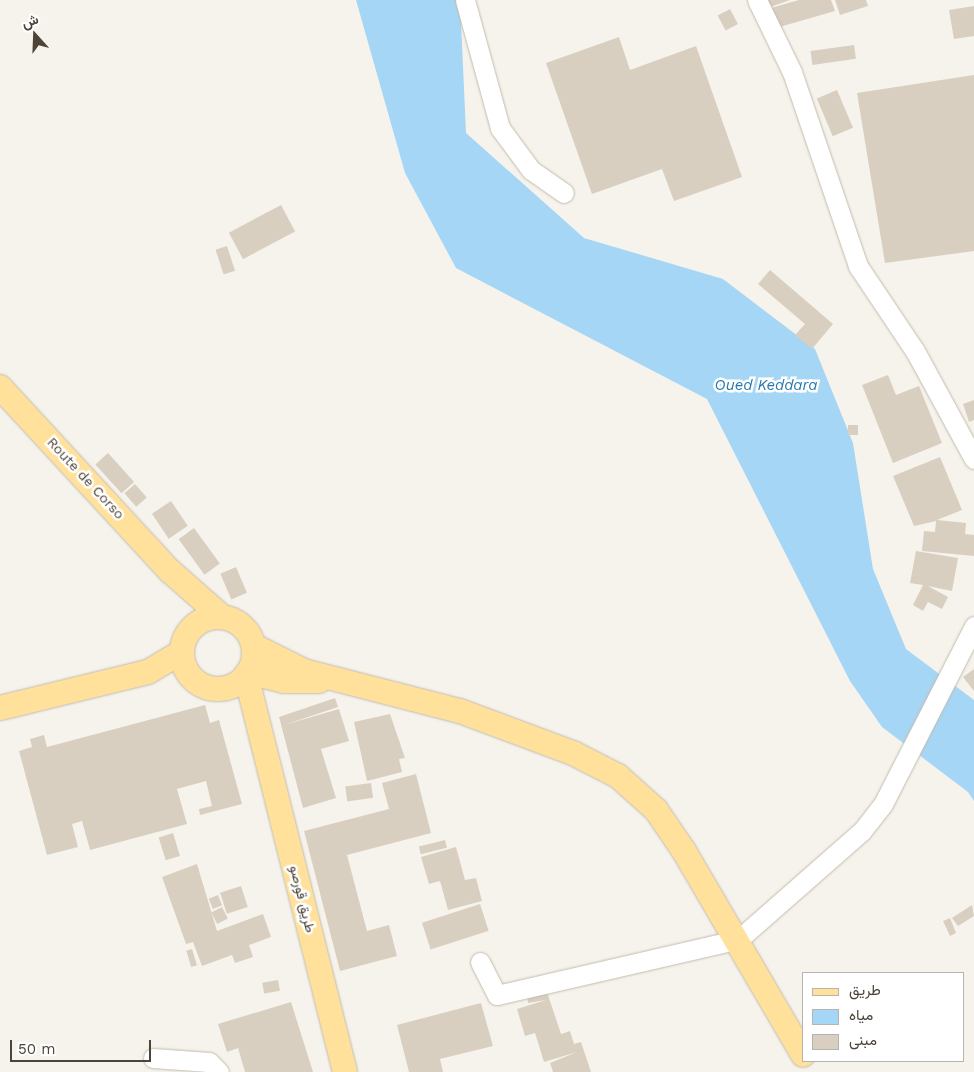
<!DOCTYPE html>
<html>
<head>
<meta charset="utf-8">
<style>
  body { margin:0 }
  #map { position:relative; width:974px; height:1072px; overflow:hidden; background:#f6f3ec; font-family:"Work Sans",Vazirmatn,sans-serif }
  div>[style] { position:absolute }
  .water>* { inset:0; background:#a6d6f5 }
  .building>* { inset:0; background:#d9cfc0; transform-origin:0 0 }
  .roads { filter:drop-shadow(0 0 1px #c3bbad) drop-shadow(0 0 1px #c3bbad) }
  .minor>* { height:19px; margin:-9.5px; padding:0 9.5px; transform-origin:9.5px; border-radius:9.5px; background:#fff }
  .major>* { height:24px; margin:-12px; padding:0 12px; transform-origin:12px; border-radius:12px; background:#ffe19c }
  .major>.ring { margin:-12px; padding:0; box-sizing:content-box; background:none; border:24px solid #ffe19c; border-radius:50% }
  span { translate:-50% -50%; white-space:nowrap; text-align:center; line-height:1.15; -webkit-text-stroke:5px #fff; paint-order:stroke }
  .street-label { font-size:14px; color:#4c4438 }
  .water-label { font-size:15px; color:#2878ae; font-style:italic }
  .legend { position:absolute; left:802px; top:972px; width:162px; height:90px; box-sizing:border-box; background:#fff; border:1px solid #b7b4af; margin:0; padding:6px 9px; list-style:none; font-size:15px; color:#4c4438 }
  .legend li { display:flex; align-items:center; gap:10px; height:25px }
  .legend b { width:25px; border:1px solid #b7b4af }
  .north { position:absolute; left:10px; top:10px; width:50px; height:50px; -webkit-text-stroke:4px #fff; paint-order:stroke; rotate:340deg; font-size:14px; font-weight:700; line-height:20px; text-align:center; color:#4c4438 }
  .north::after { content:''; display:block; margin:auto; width:18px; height:22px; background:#4c4438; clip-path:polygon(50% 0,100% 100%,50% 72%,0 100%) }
  .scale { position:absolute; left:10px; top:1040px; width:141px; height:22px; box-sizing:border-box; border:2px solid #4c4438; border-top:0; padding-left:6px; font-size:15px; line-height:18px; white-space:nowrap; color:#4c4438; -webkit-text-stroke:4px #fff; paint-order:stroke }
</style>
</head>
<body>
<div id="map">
  <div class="water">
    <div style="clip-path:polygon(356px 0,460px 0,466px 133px,584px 238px,723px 279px,815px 349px,853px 443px,873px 569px,906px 649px,974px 700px,974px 801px,968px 792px,882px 727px,850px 681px,707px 399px,456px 268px,405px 173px)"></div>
  </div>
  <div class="building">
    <div style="clip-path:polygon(755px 0,790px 0,759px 11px)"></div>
    <div style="clip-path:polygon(799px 0,831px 0,835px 11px,776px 28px,771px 8px)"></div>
    <div style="clip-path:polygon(835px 0,866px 0,868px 6px,840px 15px)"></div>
    <div style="clip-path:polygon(974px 6px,974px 36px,954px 39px,949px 10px)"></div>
    <div style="left:730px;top:9px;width:17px;height:14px;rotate:62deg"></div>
    <div style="clip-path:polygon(619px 37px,630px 70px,696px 46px,742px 177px,674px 201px,662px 169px,592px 194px,546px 63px)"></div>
    <div style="left:854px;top:45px;width:14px;height:44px;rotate:82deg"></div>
    <div style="clip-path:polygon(974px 75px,974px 251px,885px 263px,857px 93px)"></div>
    <div style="left:837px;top:90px;width:41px;height:22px;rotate:67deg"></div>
    <div style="left:281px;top:205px;width:30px;height:59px;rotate:62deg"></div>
    <div style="left:227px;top:246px;width:26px;height:12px;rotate:72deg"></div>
    <div style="clip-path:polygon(770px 270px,833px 324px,812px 349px,795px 335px,805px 324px,758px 284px)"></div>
    <div style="clip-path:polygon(888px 375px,896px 395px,919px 386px,942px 443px,893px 463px,862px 385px)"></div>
    <div style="clip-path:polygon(974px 400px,974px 420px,969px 422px,963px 404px)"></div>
    <div style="left:848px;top:425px;width:10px;height:10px"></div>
    <div style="left:108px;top:453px;width:39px;height:17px;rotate:48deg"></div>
    <div style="clip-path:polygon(940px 457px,962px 510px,937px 520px,966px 523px,965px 534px,974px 535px,974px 556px,922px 551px,924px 531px,935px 532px,936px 521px,914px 526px,893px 476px)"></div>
    <div style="left:135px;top:484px;width:18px;height:14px;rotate:49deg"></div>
    <div style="left:171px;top:501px;width:30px;height:23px;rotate:56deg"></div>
    <div style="left:194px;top:528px;width:44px;height:19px;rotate:54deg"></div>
    <div style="clip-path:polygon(916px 551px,958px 558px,952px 591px,928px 586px,948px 597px,942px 609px,928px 602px,923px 611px,913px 605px,923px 585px,910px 583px)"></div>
    <div style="left:236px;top:567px;width:28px;height:17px;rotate:67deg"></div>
    <div style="clip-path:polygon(974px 669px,974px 691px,963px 677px)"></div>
    <div style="clip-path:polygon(335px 698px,338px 707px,284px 725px,339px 709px,349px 741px,321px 749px,336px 798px,303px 808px,279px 717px)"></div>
    <div style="clip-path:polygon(205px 705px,210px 723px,219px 720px,242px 804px,200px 815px,199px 809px,212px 806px,206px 781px,177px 789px,187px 824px,90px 850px,82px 821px,72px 824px,78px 847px,47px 855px,19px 751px,32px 747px,30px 739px,44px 735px,47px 747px)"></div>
    <div style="clip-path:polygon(390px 714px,405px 758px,399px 759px,402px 772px,367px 781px,354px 722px)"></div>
    <div style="clip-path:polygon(416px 774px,431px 833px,347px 855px,367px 931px,389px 925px,397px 956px,340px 971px,304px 831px,389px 809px,382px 783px)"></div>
    <div style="left:371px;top:783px;width:15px;height:26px;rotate:82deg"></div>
    <div style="left:173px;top:833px;width:24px;height:15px;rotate:73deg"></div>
    <div style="left:445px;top:840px;width:8px;height:27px;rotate:76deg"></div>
    <div style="clip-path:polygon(456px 847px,465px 880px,476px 878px,482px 901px,448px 910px,440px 881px,429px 884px,421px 857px)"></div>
    <div style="clip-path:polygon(197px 864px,217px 931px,263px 914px,271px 937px,249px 945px,253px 957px,235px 963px,232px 955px,202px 966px,193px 942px,186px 944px,162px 877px)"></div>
    <div style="left:241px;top:886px;width:22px;height:22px;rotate:72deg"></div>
    <div style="left:218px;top:895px;width:11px;height:10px;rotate:68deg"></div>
    <div style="left:480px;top:904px;width:28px;height:61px;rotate:72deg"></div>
    <div style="clip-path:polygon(972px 905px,974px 916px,958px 926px,952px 918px)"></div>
    <div style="left:222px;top:907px;width:13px;height:12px;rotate:63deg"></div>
    <div style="clip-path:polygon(950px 918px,956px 933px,950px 936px,943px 921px)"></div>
    <div style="left:192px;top:949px;width:17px;height:6px;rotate:73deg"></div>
    <div style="left:278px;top:980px;width:11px;height:16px;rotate:80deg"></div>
    <div style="clip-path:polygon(547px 992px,561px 1034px,570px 1031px,574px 1044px,581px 1042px,591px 1072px,553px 1072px,550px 1063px,577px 1052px,544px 1062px,535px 1033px,525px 1036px,517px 1009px,546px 1000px,528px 1003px,527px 995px)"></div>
    <div style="clip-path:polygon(291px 1002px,313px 1072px,245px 1072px,238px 1048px,227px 1052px,218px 1024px)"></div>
    <div style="clip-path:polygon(481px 1003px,493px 1046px,440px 1059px,443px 1072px,409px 1072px,397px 1025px)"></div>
  </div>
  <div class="roads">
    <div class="minor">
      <div style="left:465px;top:0;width:133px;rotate:74.7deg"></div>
      <div style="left:500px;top:128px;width:52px;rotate:53.6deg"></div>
      <div style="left:531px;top:170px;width:40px;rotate:34.9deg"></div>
      <div style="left:757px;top:0;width:80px;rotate:64.1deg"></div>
      <div style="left:792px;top:72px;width:205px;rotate:71.2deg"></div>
      <div style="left:858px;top:266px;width:102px;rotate:56.2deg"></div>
      <div style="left:915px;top:351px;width:123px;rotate:61.4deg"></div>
      <div style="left:480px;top:962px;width:37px;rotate:63deg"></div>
      <div style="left:497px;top:995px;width:248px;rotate:-13deg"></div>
      <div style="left:739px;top:939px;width:164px;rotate:-41.3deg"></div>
      <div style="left:862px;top:831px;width:34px;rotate:-52deg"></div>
      <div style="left:883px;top:804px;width:200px;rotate:-62.9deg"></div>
      <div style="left:153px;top:1058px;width:56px;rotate:4.1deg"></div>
      <div style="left:209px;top:1062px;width:14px;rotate:45deg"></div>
    </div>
    <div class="major">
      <div style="left:0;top:387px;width:251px;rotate:47.3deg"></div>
      <div style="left:170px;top:571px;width:68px;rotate:41.4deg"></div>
      <div class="ring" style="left:182px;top:617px;width:48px;height:48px"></div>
      <div style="left:254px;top:646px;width:56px;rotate:26.6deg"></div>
      <div style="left:304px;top:671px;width:161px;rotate:14.4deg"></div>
      <div style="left:460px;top:711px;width:121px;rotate:20.4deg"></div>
      <div style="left:573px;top:753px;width:51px;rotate:27.1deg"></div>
      <div style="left:618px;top:776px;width:51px;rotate:41.8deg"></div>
      <div style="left:656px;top:810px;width:50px;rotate:55.7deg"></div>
      <div style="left:684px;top:851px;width:236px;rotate:59.7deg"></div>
      <div style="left:248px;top:672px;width:37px;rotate:14deg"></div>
      <div style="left:284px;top:681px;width:35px"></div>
      <div style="left:246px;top:675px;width:409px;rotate:76deg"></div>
      <div style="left:0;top:708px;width:152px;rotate:-13.7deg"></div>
      <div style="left:148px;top:672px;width:39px;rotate:-31deg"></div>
    </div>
  </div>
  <div class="street-label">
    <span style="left:86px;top:478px;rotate:47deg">Route de Corso</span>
    <span style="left:303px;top:899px;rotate:76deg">طريق قورصو</span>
  </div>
  <div class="water-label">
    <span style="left:766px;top:386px">Oued Keddara</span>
  </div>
  <ul class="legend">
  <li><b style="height:6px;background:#ffe19c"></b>طريق</li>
  <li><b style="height:14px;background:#a6d6f5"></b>مياه</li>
  <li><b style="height:14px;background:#d9cfc0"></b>مبنى</li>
  </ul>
  <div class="north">ش</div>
  <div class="scale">50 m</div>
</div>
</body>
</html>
